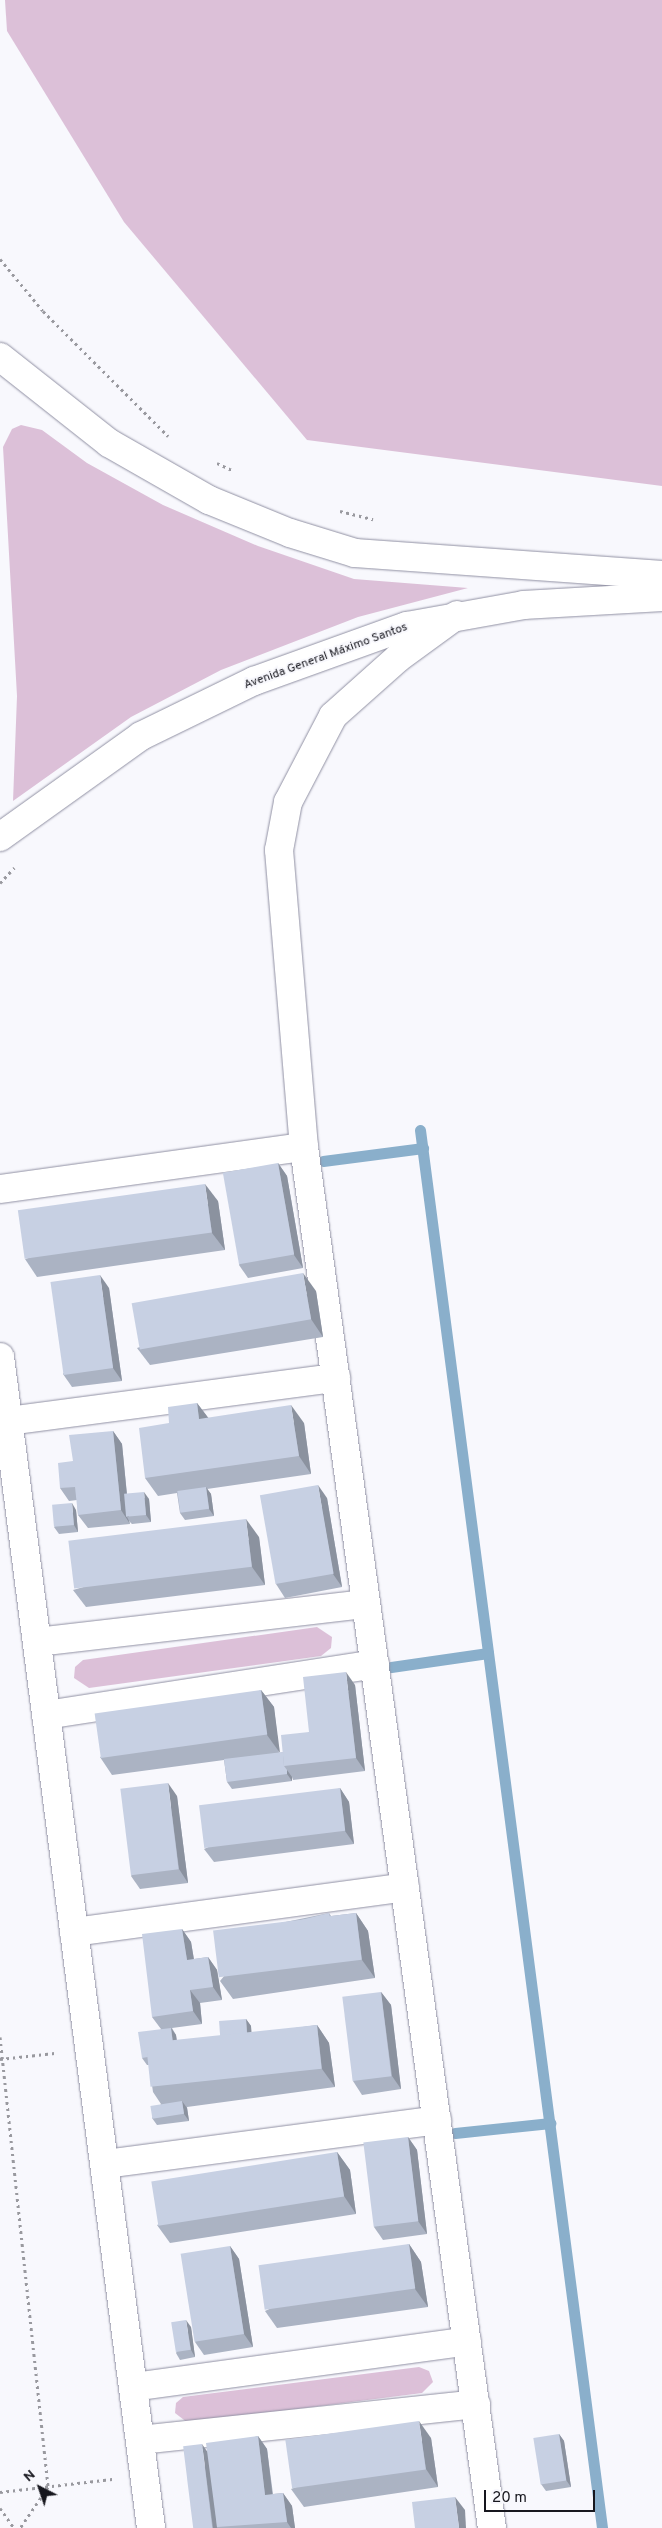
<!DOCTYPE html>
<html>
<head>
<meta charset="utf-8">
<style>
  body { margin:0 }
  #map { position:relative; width:662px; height:2528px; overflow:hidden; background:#f8f8fd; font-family:Overpass,sans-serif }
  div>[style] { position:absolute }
  .green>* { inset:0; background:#dcc0d8 }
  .stream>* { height:11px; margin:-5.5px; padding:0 5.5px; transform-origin:5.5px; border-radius:5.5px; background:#8aafcb }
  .path>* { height:3px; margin-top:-1.5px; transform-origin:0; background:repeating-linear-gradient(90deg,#99999f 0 2.5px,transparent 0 6.5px) }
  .roads { filter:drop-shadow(0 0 1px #9090a3) drop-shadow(0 0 1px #9090a3) }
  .minor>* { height:28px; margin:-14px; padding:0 14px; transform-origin:14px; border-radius:14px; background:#fff }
  .trunk>* { height:28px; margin:-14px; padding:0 14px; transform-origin:14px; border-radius:14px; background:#fff }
  .wall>* { inset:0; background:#abb3c3 }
  .shaded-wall>* { inset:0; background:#8b929f }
  .building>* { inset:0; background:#c7d0e3; transform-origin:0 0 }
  span { translate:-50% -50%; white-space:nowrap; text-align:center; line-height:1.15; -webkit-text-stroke:4px #f8f8fd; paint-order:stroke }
  .street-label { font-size:12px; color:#17171e }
  .north { position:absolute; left:15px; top:2463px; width:50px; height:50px; -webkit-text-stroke:4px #f8f8fd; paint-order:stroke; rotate:319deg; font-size:14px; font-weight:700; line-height:20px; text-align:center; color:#17171e }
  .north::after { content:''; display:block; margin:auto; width:18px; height:22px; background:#17171e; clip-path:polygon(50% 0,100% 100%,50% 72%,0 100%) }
  .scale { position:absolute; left:484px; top:2490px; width:111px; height:22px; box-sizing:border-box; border:2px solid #17171e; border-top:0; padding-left:6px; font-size:15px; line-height:18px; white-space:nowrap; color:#17171e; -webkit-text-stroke:4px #f8f8fd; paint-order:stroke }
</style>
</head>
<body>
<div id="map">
  <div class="green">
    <div style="clip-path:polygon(5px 0,662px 0,662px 486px,307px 440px,124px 222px,7px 31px)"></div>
    <div style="clip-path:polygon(21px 425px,42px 430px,87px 463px,163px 505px,258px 546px,354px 579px,468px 588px,358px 617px,221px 670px,131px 717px,13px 801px,17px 696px,3px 447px,12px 429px)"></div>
    <div style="clip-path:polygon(317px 1627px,332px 1637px,331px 1648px,321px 1656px,89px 1688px,74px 1678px,75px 1667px,83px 1660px)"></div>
    <div style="clip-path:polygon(419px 2367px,429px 2371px,433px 2382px,422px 2393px,188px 2423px,175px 2413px,176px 2403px,183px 2397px)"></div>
  </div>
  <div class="stream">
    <div style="left:420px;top:1130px;width:1410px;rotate:82.58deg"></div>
    <div style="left:323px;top:1161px;width:101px;rotate:-7.4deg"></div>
    <div style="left:391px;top:1667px;width:98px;rotate:-8.2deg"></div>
    <div style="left:455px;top:2133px;width:96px;rotate:-6deg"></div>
  </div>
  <div class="path">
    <div style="left:0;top:259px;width:67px;rotate:50.4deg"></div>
    <div style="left:43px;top:311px;width:177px;rotate:45deg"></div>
    <div style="left:217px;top:463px;width:19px;rotate:25deg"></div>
    <div style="left:340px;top:511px;width:34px;rotate:14deg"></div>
    <div style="left:0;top:883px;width:21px;rotate:-47deg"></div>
    <div style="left:0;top:2037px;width:453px;rotate:83.9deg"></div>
    <div style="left:48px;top:2487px;width:50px;rotate:124.3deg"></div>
    <div style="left:0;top:2059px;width:55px;rotate:-6.2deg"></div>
    <div style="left:0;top:2492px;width:113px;rotate:-6.6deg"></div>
    <div style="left:0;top:2508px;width:24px;rotate:55deg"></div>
  </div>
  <div class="roads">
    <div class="minor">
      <div style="left:457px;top:615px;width:73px;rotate:143.9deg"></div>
      <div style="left:398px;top:658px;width:87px;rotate:138.3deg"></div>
      <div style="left:333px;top:716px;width:97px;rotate:117.6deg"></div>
      <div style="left:288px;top:802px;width:49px;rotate:100.6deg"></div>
      <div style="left:279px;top:850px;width:298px;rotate:85.2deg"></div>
      <div style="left:304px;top:1147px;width:1394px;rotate:82.25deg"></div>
      <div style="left:0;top:1189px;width:307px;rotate:-7.9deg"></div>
      <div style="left:0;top:1357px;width:1181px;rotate:82.65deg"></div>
      <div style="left:8px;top:1421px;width:331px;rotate:-7.5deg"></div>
      <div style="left:37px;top:1642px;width:331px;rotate:-6.6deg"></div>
      <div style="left:46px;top:1715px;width:333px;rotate:-8.8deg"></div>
      <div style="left:74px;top:1932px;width:334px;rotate:-7.7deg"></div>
      <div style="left:105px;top:2164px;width:335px;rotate:-7.5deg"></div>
      <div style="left:133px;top:2387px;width:337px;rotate:-7.8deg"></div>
      <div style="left:140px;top:2440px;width:338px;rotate:-6.1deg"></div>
    </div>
    <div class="trunk">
      <div style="left:0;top:357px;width:139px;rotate:38.3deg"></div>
      <div style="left:109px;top:443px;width:115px;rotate:29.7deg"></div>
      <div style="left:209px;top:500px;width:87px;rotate:22.2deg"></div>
      <div style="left:290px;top:533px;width:68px;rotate:17.1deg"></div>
      <div style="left:355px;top:553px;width:308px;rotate:4.1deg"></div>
      <div style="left:0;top:837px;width:173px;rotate:-35.6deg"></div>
      <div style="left:141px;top:736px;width:126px;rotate:-26deg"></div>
      <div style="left:254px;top:681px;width:163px;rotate:-19.8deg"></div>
      <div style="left:407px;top:626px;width:119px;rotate:-10.2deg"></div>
      <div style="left:524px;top:605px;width:138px;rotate:-3.3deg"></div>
    </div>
  </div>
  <div class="wall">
    <div style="clip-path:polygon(278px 1163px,287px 1176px,303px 1268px,248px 1278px,239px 1265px)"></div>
    <div style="clip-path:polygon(218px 1201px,225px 1250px,37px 1277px,25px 1259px)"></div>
    <div style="clip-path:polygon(109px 1288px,122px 1381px,72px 1387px,63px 1374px)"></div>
    <div style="clip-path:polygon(316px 1291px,323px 1337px,150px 1365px,137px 1348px)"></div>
    <div style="clip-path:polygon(197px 1403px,208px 1418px,304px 1423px,311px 1474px,207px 1489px,211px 1494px,214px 1516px,185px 1520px,180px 1513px,177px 1493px,158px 1496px,145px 1478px,169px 1423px)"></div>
    <div style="clip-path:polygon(113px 1431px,122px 1444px,127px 1494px,149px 1499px,151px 1522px,132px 1524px,129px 1521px,130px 1524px,88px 1528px,78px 1515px,77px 1500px,69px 1501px,60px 1488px,73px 1461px)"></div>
    <div style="clip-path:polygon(327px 1498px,342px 1587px,285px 1598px,276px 1584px)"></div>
    <div style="clip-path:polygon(76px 1510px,78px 1532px,59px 1534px,54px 1527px)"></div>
    <div style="clip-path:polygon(259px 1537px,265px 1585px,86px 1607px,73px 1590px)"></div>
    <div style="clip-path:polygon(355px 1685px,365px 1771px,293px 1780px,292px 1777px,292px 1781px,232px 1789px,227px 1782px,224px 1760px,112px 1775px,100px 1757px,261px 1690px,274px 1707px,279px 1753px,283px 1752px,309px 1732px)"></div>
    <div style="clip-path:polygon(340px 1788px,349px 1802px,354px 1844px,214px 1862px,204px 1849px)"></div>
    <div style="clip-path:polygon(177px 1796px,188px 1883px,140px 1889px,131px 1876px)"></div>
    <div style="clip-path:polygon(329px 1913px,331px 1916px,356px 1913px,368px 1931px,375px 1978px,233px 1999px,220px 1981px,266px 1926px)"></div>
    <div style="clip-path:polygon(182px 1929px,191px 1942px,194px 1959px,208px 1957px,217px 1970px,222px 2000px,200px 2003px,202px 2024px,172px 2028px,176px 2035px,177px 2044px,221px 2038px,246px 2019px,251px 2026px,251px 2034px,317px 2025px,329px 2043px,335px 2087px,187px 2107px,189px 2121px,157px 2125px,152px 2118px,161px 2104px,153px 2092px,149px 2065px,147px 2065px,142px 2058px,161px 2029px,152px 2017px)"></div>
    <div style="clip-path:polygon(381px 1992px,391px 2005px,401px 2089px,362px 2095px,353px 2081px)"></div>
    <div style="clip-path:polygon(408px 2137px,417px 2150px,427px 2234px,383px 2240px,374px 2227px)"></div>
    <div style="clip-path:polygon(337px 2152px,350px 2170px,356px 2214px,170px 2243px,157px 2225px)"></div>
    <div style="clip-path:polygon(409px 2244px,421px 2262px,428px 2307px,277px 2328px,265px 2311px)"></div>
    <div style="clip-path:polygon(230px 2246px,239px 2259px,253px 2347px,204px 2355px,195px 2342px)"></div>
    <div style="clip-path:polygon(191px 2327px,195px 2357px,180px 2360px,176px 2353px)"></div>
    <div style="clip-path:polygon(559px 2434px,564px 2441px,571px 2487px,546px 2491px,541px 2484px)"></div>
    <div style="clip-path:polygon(258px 2436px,267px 2449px,273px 2494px,283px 2493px,292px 2506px,295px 2528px,194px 2528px,207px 2451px)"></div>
    <div style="clip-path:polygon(431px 2438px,438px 2487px,304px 2507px,291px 2489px)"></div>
  </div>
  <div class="shaded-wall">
    <div style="clip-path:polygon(278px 1163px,287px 1176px,303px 1268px,294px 1255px)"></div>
    <div style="clip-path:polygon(205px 1184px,218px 1201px,225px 1250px,212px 1233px)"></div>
    <div style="clip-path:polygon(303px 1273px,316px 1291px,323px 1337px,311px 1319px)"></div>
    <div style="clip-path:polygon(100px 1275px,109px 1288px,122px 1381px,113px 1368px)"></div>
    <div style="clip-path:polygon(197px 1403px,210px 1420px,199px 1419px)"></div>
    <div style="clip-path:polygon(291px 1405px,304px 1423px,311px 1474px,299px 1456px)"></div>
    <div style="clip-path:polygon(113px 1431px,122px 1444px,129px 1517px,127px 1517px,129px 1521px,130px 1524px,121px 1510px)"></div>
    <div style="clip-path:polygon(318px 1485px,327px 1498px,342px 1587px,333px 1574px)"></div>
    <div style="clip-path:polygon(206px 1487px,211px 1494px,214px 1516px,209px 1509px)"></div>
    <div style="clip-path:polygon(144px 1492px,149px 1499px,151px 1522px,146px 1515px)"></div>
    <div style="clip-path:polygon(72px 1503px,76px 1510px,78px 1532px,74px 1525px)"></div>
    <div style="clip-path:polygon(246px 1519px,259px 1537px,265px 1585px,252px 1567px)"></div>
    <div style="clip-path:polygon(346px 1672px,355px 1685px,365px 1771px,356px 1758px)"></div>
    <div style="clip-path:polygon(261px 1690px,274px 1707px,280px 1753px,267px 1735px)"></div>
    <div style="clip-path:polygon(287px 1770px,292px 1777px,292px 1781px,287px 1774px)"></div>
    <div style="clip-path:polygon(168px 1783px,177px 1796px,188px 1883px,179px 1869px)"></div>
    <div style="clip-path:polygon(340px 1788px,349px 1802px,354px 1844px,345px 1831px)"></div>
    <div style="clip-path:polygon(356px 1913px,368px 1931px,375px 1978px,362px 1960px)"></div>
    <div style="clip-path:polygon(182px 1929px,191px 1942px,196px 1973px,187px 1960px)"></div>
    <div style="clip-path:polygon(208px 1957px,217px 1970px,222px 2000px,213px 1987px)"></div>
    <div style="clip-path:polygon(190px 1990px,200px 2003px,202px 2024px,193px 2011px)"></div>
    <div style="clip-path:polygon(381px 1992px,391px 2005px,401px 2089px,392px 2076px)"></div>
    <div style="clip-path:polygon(246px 2019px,251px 2026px,253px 2049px,248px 2042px)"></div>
    <div style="clip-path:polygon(317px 2025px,329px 2043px,335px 2087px,322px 2069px)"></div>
    <div style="clip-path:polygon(171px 2028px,176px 2035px,180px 2061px,175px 2054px)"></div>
    <div style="clip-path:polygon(182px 2101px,187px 2108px,189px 2121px,184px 2114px)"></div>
    <div style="clip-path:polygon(408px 2137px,417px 2150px,427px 2234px,418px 2221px)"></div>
    <div style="clip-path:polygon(337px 2152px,350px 2170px,356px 2214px,344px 2196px)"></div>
    <div style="clip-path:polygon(409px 2244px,421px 2262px,428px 2307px,415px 2289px)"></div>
    <div style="clip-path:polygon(230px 2246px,239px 2259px,253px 2347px,244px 2334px)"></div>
    <div style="clip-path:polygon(186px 2320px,191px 2327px,195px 2357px,191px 2350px)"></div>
    <div style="clip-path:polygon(419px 2421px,431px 2438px,438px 2487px,426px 2469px)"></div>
    <div style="clip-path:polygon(559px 2434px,564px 2441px,571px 2487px,566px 2480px)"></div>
    <div style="clip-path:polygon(258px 2436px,267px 2449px,274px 2508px,265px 2495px)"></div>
    <div style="clip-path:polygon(202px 2444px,211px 2457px,217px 2528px,213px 2528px)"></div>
    <div style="clip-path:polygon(283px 2493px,292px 2506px,295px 2528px,291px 2528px,287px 2522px)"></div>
    <div style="clip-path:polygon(455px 2497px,465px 2510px,466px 2528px,459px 2528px)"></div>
  </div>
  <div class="building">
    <div style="left:278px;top:1163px;width:93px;height:56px;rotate:80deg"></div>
    <div style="left:205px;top:1184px;width:49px;height:189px;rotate:82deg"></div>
    <div style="left:303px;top:1273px;width:47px;height:174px;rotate:80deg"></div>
    <div style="left:100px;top:1275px;width:94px;height:50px;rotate:82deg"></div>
    <div style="clip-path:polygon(197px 1403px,199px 1419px,291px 1405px,299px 1456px,145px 1478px,139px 1428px,169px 1423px,168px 1407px)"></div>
    <div style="clip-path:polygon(113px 1431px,121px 1510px,78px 1515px,75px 1487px,60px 1488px,58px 1463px,73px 1461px,69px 1435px)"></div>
    <div style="left:318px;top:1485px;width:90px;height:59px;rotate:80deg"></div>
    <div style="left:206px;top:1487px;width:22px;height:29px;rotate:82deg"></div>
    <div style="left:144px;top:1492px;width:23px;height:20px;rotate:85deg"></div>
    <div style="left:72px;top:1503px;width:22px;height:20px;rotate:85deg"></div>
    <div style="left:246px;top:1519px;width:48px;height:179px;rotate:83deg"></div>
    <div style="clip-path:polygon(346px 1672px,356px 1758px,284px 1766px,281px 1735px,309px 1732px,303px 1677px)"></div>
    <div style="left:261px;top:1690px;width:45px;height:168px;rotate:82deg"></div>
    <div style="clip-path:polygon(283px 1752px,284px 1766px,287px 1770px,287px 1774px,227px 1782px,224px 1759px)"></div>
    <div style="left:168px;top:1783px;width:87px;height:48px;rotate:83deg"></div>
    <div style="left:340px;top:1788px;width:43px;height:142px;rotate:83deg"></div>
    <div style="left:329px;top:1913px;width:4px;height:64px;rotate:76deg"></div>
    <div style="left:356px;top:1913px;width:47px;height:144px;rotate:83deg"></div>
    <div style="clip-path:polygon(182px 1929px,187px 1960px,208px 1957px,213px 1987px,190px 1990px,193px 2011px,152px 2017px,142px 1934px)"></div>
    <div style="left:381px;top:1992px;width:85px;height:39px;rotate:83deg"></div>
    <div style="left:246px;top:2019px;width:16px;height:27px;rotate:86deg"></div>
    <div style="left:317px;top:2025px;width:44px;height:172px;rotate:84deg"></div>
    <div style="clip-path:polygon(171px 2028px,173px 2045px,147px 2048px,148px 2057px,142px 2058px,138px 2032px)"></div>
    <div style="left:182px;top:2101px;width:13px;height:32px;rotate:81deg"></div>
    <div style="left:408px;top:2137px;width:85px;height:45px;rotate:83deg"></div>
    <div style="left:337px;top:2152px;width:45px;height:188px;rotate:81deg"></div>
    <div style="left:409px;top:2244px;width:45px;height:152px;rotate:82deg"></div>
    <div style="left:230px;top:2246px;width:89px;height:50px;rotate:81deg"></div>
    <div style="left:186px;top:2320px;width:30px;height:15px;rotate:81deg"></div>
    <div style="left:419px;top:2421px;width:49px;height:135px;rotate:82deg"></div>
    <div style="left:559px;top:2434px;width:47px;height:26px;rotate:81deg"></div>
    <div style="clip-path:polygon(258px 2436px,265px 2495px,283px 2493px,287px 2522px,217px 2527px,206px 2443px)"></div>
    <div style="left:202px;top:2444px;width:85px;height:19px;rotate:83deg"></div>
    <div style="clip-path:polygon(455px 2497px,459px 2528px,415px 2528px,412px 2502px)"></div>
  </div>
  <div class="street-label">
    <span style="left:326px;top:657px;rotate:-20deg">Avenida General Máximo Santos</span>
  </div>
  <div class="north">N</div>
  <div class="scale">20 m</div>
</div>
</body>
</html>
